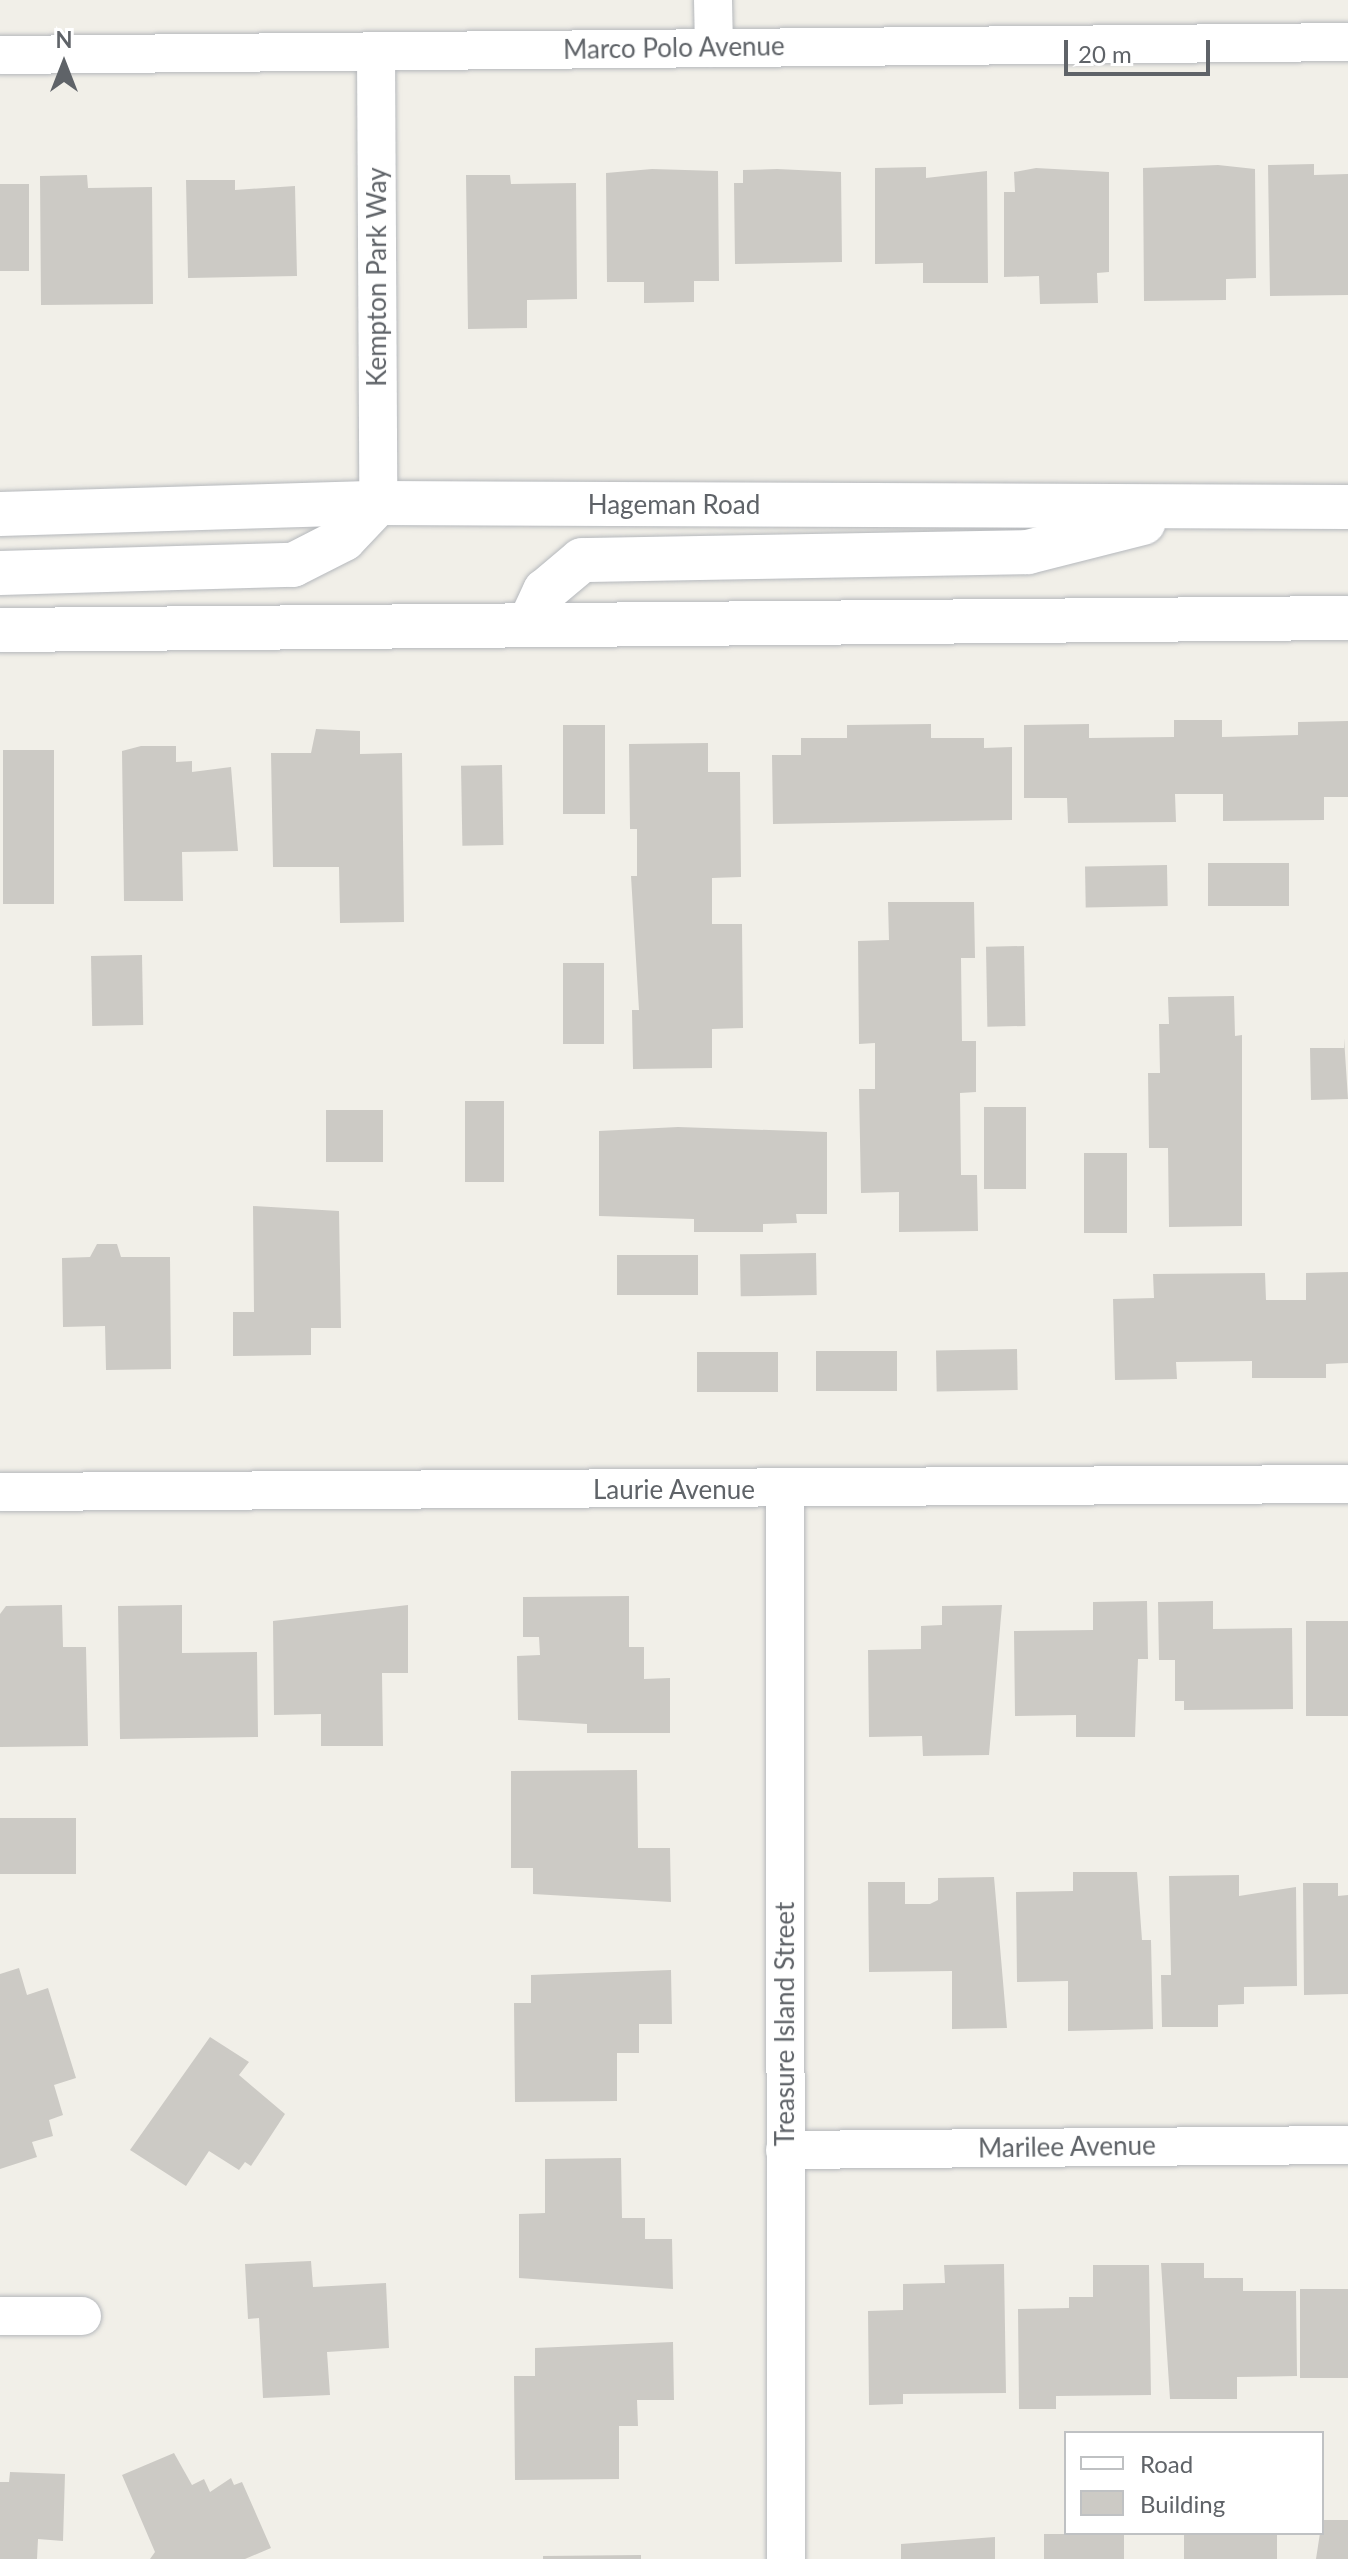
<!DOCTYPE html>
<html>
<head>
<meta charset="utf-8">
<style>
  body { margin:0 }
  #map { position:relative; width:1348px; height:2559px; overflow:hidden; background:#f1efe8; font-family:Lato,sans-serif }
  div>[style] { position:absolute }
  .building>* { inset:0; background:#cccac5; transform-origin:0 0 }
  .roads { filter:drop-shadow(0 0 2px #b5b8bc) drop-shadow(0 0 2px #b5b8bc) }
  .minor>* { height:38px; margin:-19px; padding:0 19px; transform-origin:19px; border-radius:19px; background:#fff }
  .secondary>* { height:44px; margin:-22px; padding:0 22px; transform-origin:22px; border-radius:22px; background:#fff }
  span { translate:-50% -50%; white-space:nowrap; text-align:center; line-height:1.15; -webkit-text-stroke:8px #fff; paint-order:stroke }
  .street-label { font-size:26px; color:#5f6368 }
  .legend { position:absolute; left:1064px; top:2431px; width:260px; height:104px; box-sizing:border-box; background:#fff; border:2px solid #bfc1c3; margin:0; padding:10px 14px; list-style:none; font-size:24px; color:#5f6368 }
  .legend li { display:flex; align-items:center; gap:16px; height:40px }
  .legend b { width:40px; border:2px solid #bfc1c3 }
  .north { position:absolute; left:24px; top:24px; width:80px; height:80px; -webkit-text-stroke:6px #fff; paint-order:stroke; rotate:0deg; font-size:22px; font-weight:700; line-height:32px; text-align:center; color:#5f6368 }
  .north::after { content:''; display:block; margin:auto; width:28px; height:36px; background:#5f6368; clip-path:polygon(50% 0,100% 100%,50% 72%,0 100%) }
  .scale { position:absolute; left:1064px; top:40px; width:146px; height:36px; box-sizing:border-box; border:4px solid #5f6368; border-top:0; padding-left:10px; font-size:24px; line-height:28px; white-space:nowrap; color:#5f6368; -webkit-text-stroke:6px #fff; paint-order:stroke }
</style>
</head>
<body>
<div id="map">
  <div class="building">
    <div style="clip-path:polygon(1314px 164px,1314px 175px,1348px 174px,1348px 295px,1270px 296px,1268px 165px)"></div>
    <div style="clip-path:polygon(1218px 165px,1255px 169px,1256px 278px,1226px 279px,1226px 300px,1144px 301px,1143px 168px)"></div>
    <div style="clip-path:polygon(926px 167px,926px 178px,987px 171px,988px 283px,923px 283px,923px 263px,875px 264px,875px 168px)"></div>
    <div style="clip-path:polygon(1036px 168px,1109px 172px,1109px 272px,1097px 273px,1098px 303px,1040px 304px,1039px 276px,1004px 277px,1004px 192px,1015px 192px,1014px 172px)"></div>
    <div style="clip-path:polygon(652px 169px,718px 171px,719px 281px,694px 281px,694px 302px,644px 303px,644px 282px,607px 282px,606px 173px)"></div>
    <div style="clip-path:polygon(777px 169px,841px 172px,842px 262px,735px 264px,734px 183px,743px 183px,743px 170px)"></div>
    <div style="clip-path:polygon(87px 175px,88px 188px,152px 187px,153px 304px,41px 305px,40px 176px)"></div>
    <div style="clip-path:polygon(466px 175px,510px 175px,511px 184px,576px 183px,577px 299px,527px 300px,527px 328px,468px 329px)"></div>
    <div style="clip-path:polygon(186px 180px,235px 180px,235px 190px,295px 186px,297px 276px,188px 278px)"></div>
    <div style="left:0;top:184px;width:29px;height:87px"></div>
    <div style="clip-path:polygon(1174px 720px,1222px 720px,1222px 737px,1298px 735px,1298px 722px,1348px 721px,1348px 797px,1324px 797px,1324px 820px,1223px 821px,1223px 794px,1175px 794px,1176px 822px,1068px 823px,1067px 798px,1024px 798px,1024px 725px,1089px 724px,1089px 738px,1174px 737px)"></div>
    <div style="clip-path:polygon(931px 724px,931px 738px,984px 738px,984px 748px,1012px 747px,1012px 820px,773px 824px,772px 755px,801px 755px,801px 738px,847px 738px,847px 725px)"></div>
    <div style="left:563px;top:725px;width:42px;height:89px"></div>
    <div style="clip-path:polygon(316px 729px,360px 731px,360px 754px,402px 753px,404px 922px,340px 923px,339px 867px,273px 867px,271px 753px,311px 753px)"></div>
    <div style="clip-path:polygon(708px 743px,708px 772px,740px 772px,741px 877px,712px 878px,712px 924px,742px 924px,743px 1028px,712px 1029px,712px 1068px,633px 1069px,632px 1010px,639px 1010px,631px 876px,637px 876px,637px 829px,630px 829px,629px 744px)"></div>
    <div style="clip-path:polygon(141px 746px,176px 746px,176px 762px,192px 761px,192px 772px,231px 767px,238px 851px,182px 852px,183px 901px,124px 901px,122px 751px)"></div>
    <div style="left:54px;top:750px;width:154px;height:51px;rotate:90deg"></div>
    <div style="left:502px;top:765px;width:80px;height:41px;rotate:89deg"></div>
    <div style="left:1289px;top:863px;width:43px;height:81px;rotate:90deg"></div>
    <div style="left:1167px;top:865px;width:41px;height:82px;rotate:89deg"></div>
    <div style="clip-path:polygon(888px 902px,974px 902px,975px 958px,961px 958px,962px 1041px,976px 1041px,976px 1092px,960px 1093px,961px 1175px,977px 1175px,978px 1231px,899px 1232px,899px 1192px,861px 1193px,859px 1089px,875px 1089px,875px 1043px,859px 1044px,858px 941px,889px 940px)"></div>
    <div style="left:1024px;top:946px;width:80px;height:38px;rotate:89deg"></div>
    <div style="left:142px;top:955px;width:70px;height:51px;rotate:89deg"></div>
    <div style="left:563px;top:963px;width:41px;height:81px"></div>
    <div style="clip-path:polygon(1234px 996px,1235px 1036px,1242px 1035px,1242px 1226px,1169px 1227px,1168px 1148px,1149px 1148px,1148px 1073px,1160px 1073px,1159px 1024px,1169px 1024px,1168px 997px)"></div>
    <div style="clip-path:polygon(1344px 1038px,1348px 1099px,1311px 1100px,1310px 1048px,1344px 1048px)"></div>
    <div style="left:465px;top:1101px;width:39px;height:81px"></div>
    <div style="left:984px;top:1107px;width:42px;height:82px"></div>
    <div style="left:326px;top:1110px;width:57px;height:52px"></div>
    <div style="clip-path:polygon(678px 1127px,827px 1132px,827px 1214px,796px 1214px,797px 1223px,763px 1224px,763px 1232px,694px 1232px,694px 1219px,599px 1216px,599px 1131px)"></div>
    <div style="left:1084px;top:1153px;width:43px;height:80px"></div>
    <div style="clip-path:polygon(253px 1206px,339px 1211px,341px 1328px,311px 1328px,311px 1355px,233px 1356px,233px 1312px,254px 1312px)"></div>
    <div style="clip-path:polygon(97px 1244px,117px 1244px,121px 1257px,170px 1257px,171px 1369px,106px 1370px,105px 1326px,63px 1327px,62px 1258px,90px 1257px)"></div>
    <div style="left:816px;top:1253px;width:42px;height:76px;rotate:89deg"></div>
    <div style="left:698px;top:1255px;width:40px;height:81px;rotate:90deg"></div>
    <div style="clip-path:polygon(1348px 1272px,1348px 1363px,1326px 1364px,1326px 1378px,1252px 1378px,1252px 1361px,1176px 1362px,1177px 1379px,1115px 1380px,1113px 1299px,1154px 1298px,1153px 1274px,1265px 1273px,1266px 1300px,1306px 1300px,1306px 1273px)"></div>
    <div style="left:1017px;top:1349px;width:41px;height:81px;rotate:89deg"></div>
    <div style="left:897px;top:1351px;width:40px;height:81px;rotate:90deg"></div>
    <div style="left:778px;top:1352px;width:40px;height:81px;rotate:90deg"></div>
    <div style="clip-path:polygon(629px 1596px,629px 1647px,644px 1647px,644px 1679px,670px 1678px,670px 1733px,587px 1733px,587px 1724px,518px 1720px,517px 1656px,540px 1655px,539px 1637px,523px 1637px,523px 1597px)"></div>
    <div style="clip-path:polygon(1147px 1601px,1148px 1659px,1138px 1659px,1135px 1737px,1076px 1737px,1076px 1715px,1015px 1716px,1014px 1631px,1093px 1630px,1093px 1602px)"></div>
    <div style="clip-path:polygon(1213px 1601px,1213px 1629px,1292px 1628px,1293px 1709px,1184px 1710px,1184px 1701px,1175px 1701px,1175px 1660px,1159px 1660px,1158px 1602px)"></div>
    <div style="clip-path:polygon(62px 1605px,63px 1647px,86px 1647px,88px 1746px,0 1747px,0 1614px,6px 1606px)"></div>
    <div style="clip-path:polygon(182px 1605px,182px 1653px,257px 1652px,258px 1737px,120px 1739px,118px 1606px)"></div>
    <div style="clip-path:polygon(408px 1605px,408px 1673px,382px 1673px,383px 1746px,321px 1746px,321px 1714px,274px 1715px,273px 1621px)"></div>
    <div style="clip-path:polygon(1002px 1605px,989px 1755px,923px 1756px,922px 1736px,869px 1737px,868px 1650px,921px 1649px,921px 1626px,942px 1625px,942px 1606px)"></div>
    <div style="left:1348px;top:1621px;width:95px;height:42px;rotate:90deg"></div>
    <div style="clip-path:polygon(637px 1770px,638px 1848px,670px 1848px,671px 1902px,533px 1894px,533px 1868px,511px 1868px,511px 1771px)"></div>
    <div style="left:76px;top:1818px;width:56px;height:76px;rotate:90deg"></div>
    <div style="clip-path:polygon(1073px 1872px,1137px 1872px,1142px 1940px,1151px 1940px,1153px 2029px,1068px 2031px,1068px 1981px,1017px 1982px,1016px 1892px,1073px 1891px)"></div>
    <div style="clip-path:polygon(1239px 1875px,1239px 1896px,1296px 1887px,1297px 1986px,1244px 1987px,1244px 2004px,1218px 2005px,1218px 2027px,1162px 2027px,1161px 1975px,1171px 1975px,1169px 1876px)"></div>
    <div style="clip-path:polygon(994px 1877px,1007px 2028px,952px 2029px,952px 1971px,869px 1972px,868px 1882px,905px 1882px,905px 1904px,930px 1904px,938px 1900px,938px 1878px)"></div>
    <div style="clip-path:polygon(1303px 1883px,1338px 1883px,1338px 1896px,1348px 1895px,1348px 1994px,1304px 1995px)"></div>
    <div style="clip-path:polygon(19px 1968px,27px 1995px,48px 1988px,76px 2078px,54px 2085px,63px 2115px,49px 2120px,53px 2136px,32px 2142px,37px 2157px,0 2169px,0 1974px)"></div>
    <div style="clip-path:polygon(671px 1970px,672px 2024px,639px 2024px,639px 2053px,617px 2053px,617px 2101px,515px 2102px,514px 2003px,531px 2003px,531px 1975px)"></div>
    <div style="clip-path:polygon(210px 2037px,249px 2062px,239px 2075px,285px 2114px,251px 2166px,245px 2162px,239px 2170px,209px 2151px,186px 2186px,130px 2150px)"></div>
    <div style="clip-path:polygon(621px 2158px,622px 2218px,645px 2218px,645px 2239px,672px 2239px,673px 2289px,519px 2278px,519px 2214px,545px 2213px,545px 2159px)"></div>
    <div style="clip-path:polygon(311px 2261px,313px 2287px,386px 2283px,389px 2348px,327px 2352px,330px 2395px,263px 2398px,259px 2318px,248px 2319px,245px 2264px)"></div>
    <div style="clip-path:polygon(1161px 2263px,1204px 2263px,1204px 2278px,1243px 2278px,1243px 2291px,1296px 2291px,1297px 2376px,1237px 2377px,1237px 2399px,1170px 2399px)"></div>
    <div style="clip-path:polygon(1004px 2264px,1006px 2393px,903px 2394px,903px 2404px,869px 2405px,868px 2311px,903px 2310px,903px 2284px,945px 2283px,944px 2265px)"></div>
    <div style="clip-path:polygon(1093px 2265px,1149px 2265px,1151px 2395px,1056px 2396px,1056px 2409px,1019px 2409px,1018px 2309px,1069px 2308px,1069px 2297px,1093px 2297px)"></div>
    <div style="left:1348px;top:2289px;width:89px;height:48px;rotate:90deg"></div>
    <div style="clip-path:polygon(673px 2342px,674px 2400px,637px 2400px,638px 2426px,619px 2426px,619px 2479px,515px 2480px,514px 2376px,535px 2376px,535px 2348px)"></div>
    <div style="clip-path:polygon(174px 2453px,192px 2485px,204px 2479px,210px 2492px,231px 2478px,234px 2485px,242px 2482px,271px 2548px,245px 2559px,150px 2559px,155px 2552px,122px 2475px)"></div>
    <div style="clip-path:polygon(10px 2472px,65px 2474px,63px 2541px,38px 2539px,37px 2559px,0 2559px,0 2482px,9px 2482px)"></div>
    <div style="clip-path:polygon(1322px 2520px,1348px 2520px,1348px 2559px,1316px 2559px)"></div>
    <div style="left:1184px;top:2533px;width:93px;height:26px"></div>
    <div style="left:1124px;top:2534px;width:25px;height:80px;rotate:90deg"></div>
    <div style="clip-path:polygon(995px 2537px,995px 2559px,901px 2559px,901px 2544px)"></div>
    <div style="clip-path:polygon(641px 2555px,641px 2559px,543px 2559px,543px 2556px)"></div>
  </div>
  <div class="roads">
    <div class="minor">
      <div style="left:713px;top:0;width:48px;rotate:88.8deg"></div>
      <div style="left:376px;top:51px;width:452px;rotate:89.7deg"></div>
      <div style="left:0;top:55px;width:1348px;rotate:-0.55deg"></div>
      <div style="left:785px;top:1489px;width:1070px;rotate:89.95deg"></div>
      <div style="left:0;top:1492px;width:1348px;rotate:-0.34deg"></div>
      <div style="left:785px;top:2150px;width:563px;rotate:-0.51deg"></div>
      <div style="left:0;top:2316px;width:82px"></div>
    </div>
    <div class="secondary">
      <div style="left:0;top:514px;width:378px;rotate:-1.7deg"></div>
      <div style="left:378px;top:503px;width:970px;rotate:0.24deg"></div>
      <div style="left:0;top:573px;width:293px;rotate:-1.6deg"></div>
      <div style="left:293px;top:565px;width:57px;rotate:-27deg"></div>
      <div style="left:344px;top:539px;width:50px;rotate:-46.6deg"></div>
      <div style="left:529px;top:625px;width:38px;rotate:-65deg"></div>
      <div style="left:545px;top:591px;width:48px;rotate:-40deg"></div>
      <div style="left:582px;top:560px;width:446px;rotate:-1deg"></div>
      <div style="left:1028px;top:552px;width:119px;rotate:-14.2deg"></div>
      <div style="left:0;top:630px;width:1348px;rotate:-0.51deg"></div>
    </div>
  </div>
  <div class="street-label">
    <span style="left:674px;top:48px;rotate:-1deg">Marco Polo Avenue</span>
    <span style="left:377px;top:277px;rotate:-90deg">Kempton Park Way</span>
    <span style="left:674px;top:505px">Hageman Road</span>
    <span style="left:674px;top:1490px">Laurie Avenue</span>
    <span style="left:785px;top:2024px;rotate:-90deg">Treasure Island Street</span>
    <span style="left:1067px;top:2147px;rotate:-1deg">Marilee Avenue</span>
  </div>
  <ul class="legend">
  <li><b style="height:10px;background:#fff"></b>Road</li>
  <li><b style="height:22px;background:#cccac5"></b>Building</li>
  </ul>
  <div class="north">N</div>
  <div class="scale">20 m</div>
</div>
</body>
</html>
